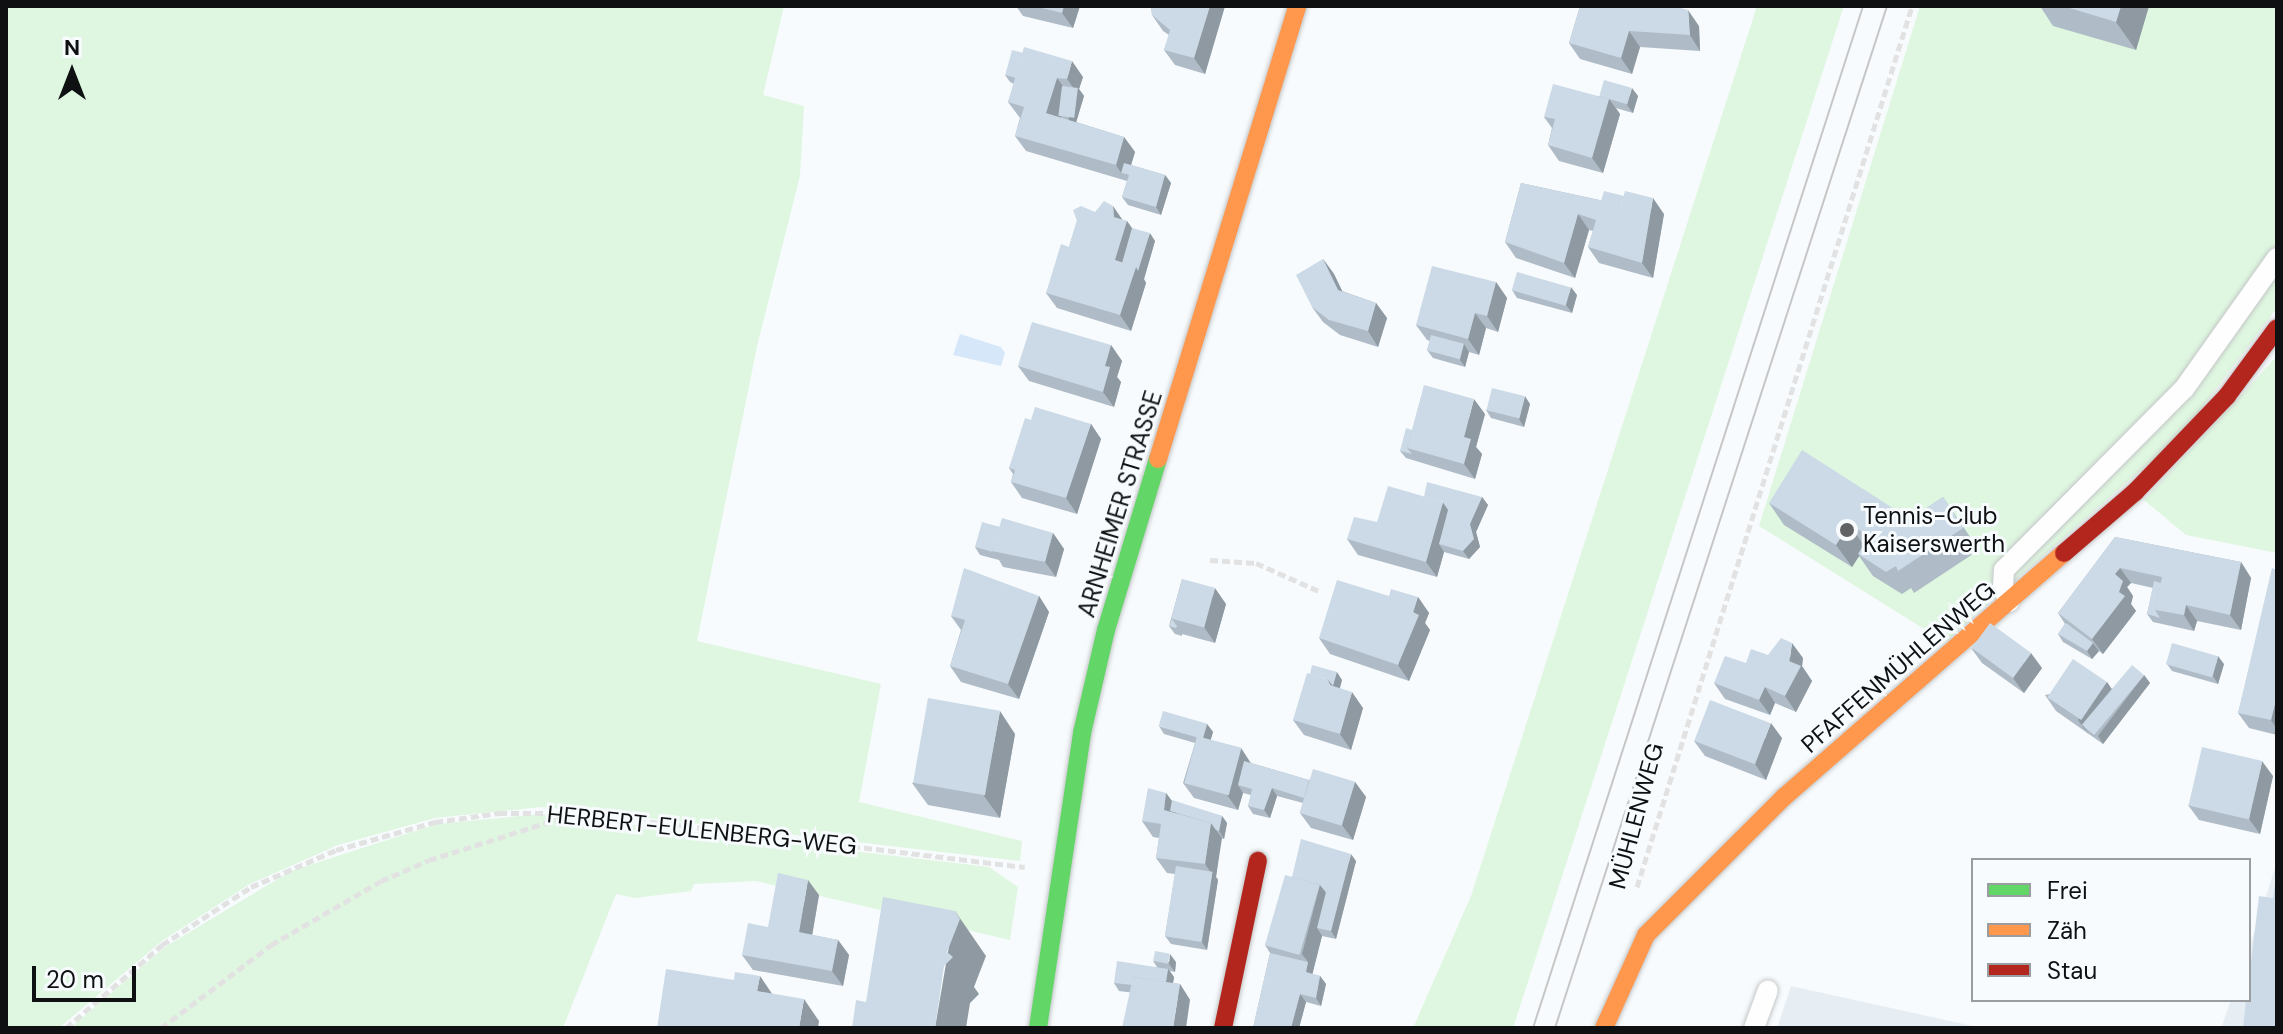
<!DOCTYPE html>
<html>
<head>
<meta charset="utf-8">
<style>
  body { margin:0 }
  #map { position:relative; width:2283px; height:1034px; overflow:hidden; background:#f8fbfd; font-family:"DM Sans",sans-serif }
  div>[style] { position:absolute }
  .built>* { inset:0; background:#e7eef3 }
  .green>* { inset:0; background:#dff7e0 }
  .water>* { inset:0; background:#d6e7fa }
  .path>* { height:5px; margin-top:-2.5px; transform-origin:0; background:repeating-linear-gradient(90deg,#e2e2e3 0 8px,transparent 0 12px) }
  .roads { filter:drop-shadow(0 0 2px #c3c6c7) drop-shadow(0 0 2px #c3c6c7) }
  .lane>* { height:20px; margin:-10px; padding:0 10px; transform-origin:10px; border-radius:10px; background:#fefeff }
  .fast>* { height:18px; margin:-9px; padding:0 9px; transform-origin:9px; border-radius:9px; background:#63d668 }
  .slow>* { height:18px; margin:-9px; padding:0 9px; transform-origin:9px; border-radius:9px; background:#ff974d }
  .jam>* { height:18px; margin:-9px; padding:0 9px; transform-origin:9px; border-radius:9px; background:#b3261e }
  .tram>* { height:2px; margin:-1px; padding:0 1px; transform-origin:1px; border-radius:1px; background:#c6c6c7 }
  .wall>* { inset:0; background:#afbbc6 }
  .shaded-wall>* { inset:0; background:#8e99a1 }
  .building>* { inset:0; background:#cbdae6; transform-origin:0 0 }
  .dots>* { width:22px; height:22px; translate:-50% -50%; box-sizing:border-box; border:4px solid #f7fbfe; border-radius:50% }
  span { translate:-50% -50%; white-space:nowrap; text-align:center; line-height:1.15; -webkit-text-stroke:6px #f7fbfe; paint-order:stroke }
  .street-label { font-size:24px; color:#0f1011 }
  .poi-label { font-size:24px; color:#0f1011 }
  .left { translate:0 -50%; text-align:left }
  .frame { position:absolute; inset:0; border:8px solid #0f1011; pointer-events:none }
  .legend { position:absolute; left:1971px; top:858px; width:280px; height:144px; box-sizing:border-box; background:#f7fbfe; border:2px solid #9a9d9f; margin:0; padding:10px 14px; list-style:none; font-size:24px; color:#0f1011 }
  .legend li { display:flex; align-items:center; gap:16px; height:40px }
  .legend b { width:40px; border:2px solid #9a9d9f }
  .north { position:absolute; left:32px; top:32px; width:80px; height:80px; -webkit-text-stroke:6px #f7fbfe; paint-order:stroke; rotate:0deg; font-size:22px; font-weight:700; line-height:32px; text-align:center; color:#0f1011 }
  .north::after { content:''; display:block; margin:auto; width:28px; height:36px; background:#0f1011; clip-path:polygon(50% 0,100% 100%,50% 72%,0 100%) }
  .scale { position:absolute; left:32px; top:966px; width:104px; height:36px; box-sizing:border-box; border:4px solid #0f1011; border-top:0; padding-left:10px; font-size:24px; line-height:28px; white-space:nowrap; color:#0f1011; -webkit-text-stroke:6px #f7fbfe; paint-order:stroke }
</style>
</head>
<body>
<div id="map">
  <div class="built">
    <div style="clip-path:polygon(2277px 862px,2277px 1028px,2221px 1028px,2231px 1000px,2249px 1000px,2249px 948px)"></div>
    <div style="clip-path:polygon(1791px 986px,1982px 1028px,1777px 1028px)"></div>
  </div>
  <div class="green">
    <div style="clip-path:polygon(6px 6px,784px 6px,763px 95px,804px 106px,800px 176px,758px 342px,697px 641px,881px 684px,859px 802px,1022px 841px,1020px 861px,579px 810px,541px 807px,435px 818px,338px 845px,250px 884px,162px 941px,59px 1028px,6px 1028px)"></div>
    <div style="clip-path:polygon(1757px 6px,1844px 6px,1513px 1028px,1413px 1028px,1471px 896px)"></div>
    <div style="clip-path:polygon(1920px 6px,2277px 6px,2277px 308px,2183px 433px,1945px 642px,1759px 526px)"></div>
    <div style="clip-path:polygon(2277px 356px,2277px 553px,2186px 535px,2144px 500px)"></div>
    <div style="clip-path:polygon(541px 814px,989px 867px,1018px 887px,1010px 940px,756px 881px,694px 884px,691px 891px,635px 898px,616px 894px,563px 1028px,70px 1028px,165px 947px,291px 871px,437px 824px)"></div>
  </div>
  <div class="water">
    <div style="clip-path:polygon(960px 334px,1001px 347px,1005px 353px,1001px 366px,953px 355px)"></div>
  </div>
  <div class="path">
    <div style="left:1210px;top:560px;width:46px;rotate:3.7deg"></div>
    <div style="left:1256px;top:563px;width:71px;rotate:24deg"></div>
    <div style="left:1637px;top:887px;width:923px;rotate:-72.66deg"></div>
    <div style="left:66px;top:1028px;width:127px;rotate:-40.8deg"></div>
    <div style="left:162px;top:945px;width:106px;rotate:-33.1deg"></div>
    <div style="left:251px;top:887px;width:93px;rotate:-23.5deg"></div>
    <div style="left:336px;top:850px;width:103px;rotate:-15.8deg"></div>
    <div style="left:435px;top:822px;width:65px;rotate:-8deg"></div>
    <div style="left:499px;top:813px;width:79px"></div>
    <div style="left:578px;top:813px;width:450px;rotate:6.9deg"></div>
    <div style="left:161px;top:1028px;width:138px;rotate:-37deg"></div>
    <div style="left:271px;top:945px;width:127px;rotate:-30.2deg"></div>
    <div style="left:381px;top:881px;width:52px;rotate:-23.6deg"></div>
    <div style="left:429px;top:860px;width:149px;rotate:-17.6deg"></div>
  </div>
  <div class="roads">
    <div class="lane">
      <div style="left:2009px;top:602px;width:16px;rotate:-112deg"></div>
      <div style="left:2003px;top:587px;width:17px;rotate:-87deg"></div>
      <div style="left:2004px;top:570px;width:255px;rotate:-45.2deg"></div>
      <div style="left:2184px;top:389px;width:161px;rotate:-54.6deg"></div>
      <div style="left:1754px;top:1028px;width:40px;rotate:-69.8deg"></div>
    </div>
    <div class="fast">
      <div style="left:1038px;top:1028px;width:298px;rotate:-81.5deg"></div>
      <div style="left:1082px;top:733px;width:106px;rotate:-76.9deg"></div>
      <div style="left:1106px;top:630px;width:179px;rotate:-73.1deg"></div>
    </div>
    <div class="slow">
      <div style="left:1158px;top:459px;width:474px;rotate:-72.9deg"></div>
      <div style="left:1604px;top:1028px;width:102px;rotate:-65.7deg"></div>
      <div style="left:1646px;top:935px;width:195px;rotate:-45deg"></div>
      <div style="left:1784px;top:797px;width:371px;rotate:-41.1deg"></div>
    </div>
    <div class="jam">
      <div style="left:2064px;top:553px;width:94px;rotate:-40.7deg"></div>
      <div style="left:2135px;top:492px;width:133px;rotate:-46.2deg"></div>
      <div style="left:2227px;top:396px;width:84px;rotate:-53.7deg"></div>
      <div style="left:1223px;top:1028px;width:171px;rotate:-78.2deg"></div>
    </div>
  </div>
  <div class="tram">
    <div style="left:1533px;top:1028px;width:1074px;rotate:-72.1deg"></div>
    <div style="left:1555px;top:1028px;width:1075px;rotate:-72deg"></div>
  </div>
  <div class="wall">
    <div style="clip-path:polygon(1016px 6px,1080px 6px,1073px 28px,1023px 16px)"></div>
    <div style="clip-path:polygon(1151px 6px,1225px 6px,1205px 74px,1175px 65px,1164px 50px,1169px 35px,1163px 31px,1152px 15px)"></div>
    <div style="clip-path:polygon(1580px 6px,1699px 26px,1700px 51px,1640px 47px,1632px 74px,1580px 59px,1569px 43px)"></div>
    <div style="clip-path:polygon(2040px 6px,2149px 6px,2136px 50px,2053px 26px)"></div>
    <div style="clip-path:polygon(1005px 75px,1083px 77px,1079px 89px,1084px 96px,1076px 122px,1124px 137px,1135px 152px,1131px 165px,1165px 175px,1171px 183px,1161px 215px,1128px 205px,1122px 197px,1127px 181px,1026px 151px,1015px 136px,1020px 118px,1008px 102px,1014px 84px,1010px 82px)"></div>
    <div style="clip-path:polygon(1599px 96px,1638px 96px,1633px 113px,1616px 108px,1620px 114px,1603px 173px,1559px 161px,1548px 145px,1552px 128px,1544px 117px)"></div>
    <div style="clip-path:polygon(1521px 183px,1664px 214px,1653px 278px,1599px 263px,1588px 247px,1593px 231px,1589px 230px,1575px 278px,1516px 258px,1505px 242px)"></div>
    <div style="clip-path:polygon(1122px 220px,1127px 221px,1132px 228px,1155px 241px,1144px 279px,1146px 283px,1131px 331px,1057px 308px,1046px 293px,1069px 247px,1077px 221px)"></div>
    <div style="clip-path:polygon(1323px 259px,1334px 274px,1342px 291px,1376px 303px,1387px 318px,1378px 347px,1340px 335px,1323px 322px,1312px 307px)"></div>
    <div style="clip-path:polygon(1496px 282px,1507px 298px,1498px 332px,1486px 328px,1479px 355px,1469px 352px,1465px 367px,1433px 358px,1427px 350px,1430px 341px,1427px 340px,1416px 325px)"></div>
    <div style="clip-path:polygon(1512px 290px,1577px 295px,1572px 313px,1517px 298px)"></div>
    <div style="clip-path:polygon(1111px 345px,1122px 361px,1117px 377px,1121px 382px,1114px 407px,1029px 381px,1018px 366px)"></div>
    <div style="clip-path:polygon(1530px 404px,1524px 427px,1491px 418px,1486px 410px)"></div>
    <div style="clip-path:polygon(1485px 414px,1476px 447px,1482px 454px,1475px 479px,1406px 458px,1400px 451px,1412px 430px)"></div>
    <div style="clip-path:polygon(1031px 420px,1091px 424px,1101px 439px,1077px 514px,1022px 498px,1011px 482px,1013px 474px,1009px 468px)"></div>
    <div style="clip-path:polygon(1482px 497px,1488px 505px,1476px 532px,1480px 547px,1469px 559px,1444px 552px,1437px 577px,1358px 555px,1347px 539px,1377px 522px)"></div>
    <div style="clip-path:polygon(1943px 497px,1979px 550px,1914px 593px,1911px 588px,1902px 594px,1873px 576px,1859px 556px,1852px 567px,1784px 525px,1769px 503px,1910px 519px)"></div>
    <div style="clip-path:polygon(1053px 533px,1064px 549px,1056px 577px,1003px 567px,999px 560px,980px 555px,975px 547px)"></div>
    <div style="clip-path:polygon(2115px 537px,2241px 562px,2251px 578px,2241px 630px,2197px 621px,2194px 631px,2153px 622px,2147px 614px,2153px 588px,2131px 583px,2127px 587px,2133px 596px,2131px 604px,2136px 611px,2103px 654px,2099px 651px,2092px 659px,2063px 642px,2058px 634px,2065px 624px,2058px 613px)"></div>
    <div style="clip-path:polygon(2277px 570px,2277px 735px,2249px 728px,2238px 713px)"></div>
    <div style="clip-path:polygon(1182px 579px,1226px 604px,1215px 643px,1182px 634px,1182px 636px,1175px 634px,1169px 626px)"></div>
    <div style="clip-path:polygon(1039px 596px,1049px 612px,1019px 699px,961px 682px,950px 666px,961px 630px,951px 616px)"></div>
    <div style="clip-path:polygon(1389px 596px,1418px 597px,1429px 613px,1425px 623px,1430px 630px,1409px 681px,1330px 654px,1319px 638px)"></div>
    <div style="clip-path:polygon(1971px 648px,2042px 668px,2024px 693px,1982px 663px)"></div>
    <div style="clip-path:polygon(1768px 655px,1803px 658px,1802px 666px,1812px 681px,1796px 712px,1775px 703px,1770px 715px,1725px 699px,1714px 683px,1746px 663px)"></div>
    <div style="clip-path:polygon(2167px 664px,2224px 664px,2218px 684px,2172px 671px)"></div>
    <div style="clip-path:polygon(2144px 675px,2150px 683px,2103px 744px,2056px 711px,2045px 695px,2107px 682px,2112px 690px)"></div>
    <div style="clip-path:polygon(1342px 680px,1340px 688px,1363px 708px,1351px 750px,1304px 735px,1293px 720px)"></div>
    <div style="clip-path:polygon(1207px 724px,1213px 732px,1210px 740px,1241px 748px,1251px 763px,1309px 780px,1355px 782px,1366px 797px,1353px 840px,1311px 828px,1300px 813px,1303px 803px,1277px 796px,1270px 818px,1253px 814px,1248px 806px,1251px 795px,1243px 793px,1238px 810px,1194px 798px,1183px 783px,1195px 743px,1164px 734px,1159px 726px)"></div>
    <div style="clip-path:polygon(1015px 734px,1000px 818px,928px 805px,912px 783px)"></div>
    <div style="clip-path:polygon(1782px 738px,1766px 780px,1705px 756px,1694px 741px)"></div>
    <div style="clip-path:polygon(2273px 776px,2260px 834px,2199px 820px,2188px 805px)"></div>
    <div style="clip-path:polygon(1166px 793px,1172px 801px,1222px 816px,1227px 823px,1224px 839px,1221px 838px,1216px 877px,1218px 880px,1207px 950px,1171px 944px,1165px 936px,1175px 874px,1167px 873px,1156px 858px,1159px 838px,1153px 837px,1142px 821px)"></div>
    <div style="clip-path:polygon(1356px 861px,1336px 939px,1322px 936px,1313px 970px,1312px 974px,1320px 976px,1326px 984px,1321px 1006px,1306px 1002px,1299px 1028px,1253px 1028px,1270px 953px,1265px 945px,1292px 877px)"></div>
    <div style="clip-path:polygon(819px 895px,812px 935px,838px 940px,849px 955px,843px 986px,753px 970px,742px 955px,768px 927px)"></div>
    <div style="clip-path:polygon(1153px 961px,1176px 962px,1175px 972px,1170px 971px,1174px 977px,1173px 983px,1180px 984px,1190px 1000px,1119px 991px,1114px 983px,1157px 967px)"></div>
  </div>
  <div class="shaded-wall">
    <div style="clip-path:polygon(1064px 6px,1080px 6px,1073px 28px,1062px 13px)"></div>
    <div style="clip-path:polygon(1210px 6px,1225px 6px,1205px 74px,1194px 58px)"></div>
    <div style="clip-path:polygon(2121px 6px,2149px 6px,2136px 50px,2116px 22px)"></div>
    <div style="clip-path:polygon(1688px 10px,1699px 26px,1700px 51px,1690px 35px)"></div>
    <div style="clip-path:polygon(1629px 31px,1640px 47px,1632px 74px,1621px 58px)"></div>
    <div style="clip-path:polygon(1072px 61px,1083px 77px,1079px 89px,1084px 96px,1073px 133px,1067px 125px,1077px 93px,1067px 79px)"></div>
    <div style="clip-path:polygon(1057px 78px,1068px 93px,1059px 123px,1046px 113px)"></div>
    <div style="clip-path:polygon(1632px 88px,1638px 96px,1633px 113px,1627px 105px)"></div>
    <div style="clip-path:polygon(1609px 99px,1620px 114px,1603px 173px,1592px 158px)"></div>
    <div style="clip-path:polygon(1124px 137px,1135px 152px,1128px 175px,1121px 173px,1116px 165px)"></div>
    <div style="clip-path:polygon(1165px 175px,1171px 183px,1161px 215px,1156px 207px)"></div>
    <div style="clip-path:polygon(1653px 198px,1664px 214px,1653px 278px,1642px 263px)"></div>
    <div style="clip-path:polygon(1113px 206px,1124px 222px,1127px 221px,1137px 236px,1128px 270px,1115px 260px)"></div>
    <div style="clip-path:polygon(1578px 214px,1589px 230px,1575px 278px,1564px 263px)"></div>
    <div style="clip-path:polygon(1150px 233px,1155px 241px,1144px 279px,1146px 283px,1131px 331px,1120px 315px,1136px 267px)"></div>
    <div style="clip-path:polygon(1323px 259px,1334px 274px,1349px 305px,1338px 290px)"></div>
    <div style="clip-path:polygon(1496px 282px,1507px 298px,1498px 332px,1487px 316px)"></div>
    <div style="clip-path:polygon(1571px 287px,1577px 295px,1572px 313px,1566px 305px)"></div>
    <div style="clip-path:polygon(1376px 303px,1387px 318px,1378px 347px,1368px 331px)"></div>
    <div style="clip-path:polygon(1475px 313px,1486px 328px,1479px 355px,1468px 339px)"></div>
    <div style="clip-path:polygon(1464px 344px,1469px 352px,1465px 367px,1460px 360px)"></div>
    <div style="clip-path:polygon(1111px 345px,1122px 361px,1117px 377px,1121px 382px,1114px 407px,1103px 392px,1105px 366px)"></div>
    <div style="clip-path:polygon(1525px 396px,1530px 404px,1524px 427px,1519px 419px)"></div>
    <div style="clip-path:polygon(1474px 399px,1485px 414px,1476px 447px,1482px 454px,1475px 479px,1464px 464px,1464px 437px)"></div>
    <div style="clip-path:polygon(1091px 424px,1101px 439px,1077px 514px,1066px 498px)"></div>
    <div style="clip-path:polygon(1482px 497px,1488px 505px,1476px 532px,1480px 547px,1469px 559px,1463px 551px,1470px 524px)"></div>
    <div style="clip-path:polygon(1443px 502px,1454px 518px,1439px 544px,1444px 552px,1437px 577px,1426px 562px)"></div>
    <div style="clip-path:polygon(1849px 524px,1865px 547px,1852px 567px,1836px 545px)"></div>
    <div style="clip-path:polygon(1053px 533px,1064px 549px,1056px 577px,1045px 562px)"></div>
    <div style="clip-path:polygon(2241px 562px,2251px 578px,2241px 630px,2230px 615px)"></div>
    <div style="clip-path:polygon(2120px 568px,2131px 583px,2127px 587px,2133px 596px,2131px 604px,2136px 611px,2103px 654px,2092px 639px,2119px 592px,2115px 574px)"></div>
    <div style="clip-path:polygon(1215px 588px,1226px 604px,1215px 643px,1204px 627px)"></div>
    <div style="clip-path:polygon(1039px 596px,1049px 612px,1019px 699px,1008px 684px)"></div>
    <div style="clip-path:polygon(1418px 597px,1429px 613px,1425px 623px,1430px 630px,1409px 681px,1398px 665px)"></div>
    <div style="clip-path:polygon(2186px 605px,2197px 621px,2194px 631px,2184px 615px)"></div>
    <div style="clip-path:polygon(1792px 643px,1803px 658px,1802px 666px,1812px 681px,1796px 712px,1785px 696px)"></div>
    <div style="clip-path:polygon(2093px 643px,2099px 651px,2092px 659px,2087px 651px)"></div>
    <div style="clip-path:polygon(2031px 653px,2042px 668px,2024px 693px,2013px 678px)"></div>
    <div style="clip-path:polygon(2218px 656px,2224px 664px,2218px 684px,2213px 676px)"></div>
    <div style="clip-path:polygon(1337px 672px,1342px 680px,1338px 694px,1330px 685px,1327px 679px)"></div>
    <div style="clip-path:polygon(2144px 675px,2150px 683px,2103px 744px,2098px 736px)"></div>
    <div style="clip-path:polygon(2107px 682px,2118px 698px,2084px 727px,2089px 735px,2078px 720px)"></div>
    <div style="clip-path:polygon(1765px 687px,1775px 703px,1770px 715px,1759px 700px)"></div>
    <div style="clip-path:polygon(1352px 692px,1363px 708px,1351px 750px,1340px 734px)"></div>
    <div style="clip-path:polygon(2277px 696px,2277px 729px,2271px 720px)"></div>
    <div style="clip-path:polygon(1000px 711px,1015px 734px,1000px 818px,984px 796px)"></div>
    <div style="clip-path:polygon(1771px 723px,1782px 738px,1766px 780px,1755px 764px)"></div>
    <div style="clip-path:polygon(1207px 724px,1213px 732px,1209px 746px,1203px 738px)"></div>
    <div style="clip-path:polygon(1241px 748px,1251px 764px,1238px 785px,1243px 793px,1238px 810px,1227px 795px)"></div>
    <div style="clip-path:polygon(2262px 761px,2273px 776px,2260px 834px,2249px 819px)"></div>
    <div style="clip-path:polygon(1355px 782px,1366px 797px,1353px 840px,1342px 825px)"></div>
    <div style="clip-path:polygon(1272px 788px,1277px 796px,1270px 818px,1264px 810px)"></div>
    <div style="clip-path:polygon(1166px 793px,1177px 808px,1176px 819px,1164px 810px)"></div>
    <div style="clip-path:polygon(1222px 816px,1227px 823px,1224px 839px,1219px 831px)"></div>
    <div style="clip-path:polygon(1211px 823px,1222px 838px,1216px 877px,1218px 880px,1207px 950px,1202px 942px,1212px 874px,1205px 864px)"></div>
    <div style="clip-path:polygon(1351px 854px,1356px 861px,1336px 939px,1331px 931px)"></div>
    <div style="clip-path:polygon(808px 880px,819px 895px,810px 948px,799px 932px)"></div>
    <div style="clip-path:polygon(1320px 885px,1331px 900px,1317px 928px,1322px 936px,1311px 980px,1306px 972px,1308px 962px,1302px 954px)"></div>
    <div style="clip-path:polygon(955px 911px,986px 956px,974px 987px,979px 994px,970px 1003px,966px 1028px,935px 1028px)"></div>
    <div style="clip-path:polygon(838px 940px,849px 955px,843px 986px,832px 971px)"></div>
    <div style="clip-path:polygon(1170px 954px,1176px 962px,1175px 972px,1169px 964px)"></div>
    <div style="clip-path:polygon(1168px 969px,1174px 977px,1171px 996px,1165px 988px)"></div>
    <div style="clip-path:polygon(760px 976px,775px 998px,757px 991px)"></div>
    <div style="clip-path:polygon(1320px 976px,1326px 984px,1321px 1006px,1316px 998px)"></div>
    <div style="clip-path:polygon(1180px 984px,1190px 1000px,1186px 1028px,1173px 1028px)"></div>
    <div style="clip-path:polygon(1300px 994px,1306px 1002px,1299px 1028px,1291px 1028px)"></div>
    <div style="clip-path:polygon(804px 999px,819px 1021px,818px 1028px,799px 1028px)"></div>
  </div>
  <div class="building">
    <div style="clip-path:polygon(1034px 6px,1064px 6px,1062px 13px)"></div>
    <div style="clip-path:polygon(1151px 6px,1210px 6px,1194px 58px,1164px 50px,1170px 30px,1152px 15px)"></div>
    <div style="clip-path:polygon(1580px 6px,1673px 6px,1688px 10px,1690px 35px,1629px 31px,1621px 58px,1569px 43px)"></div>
    <div style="clip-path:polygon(2063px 6px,2121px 6px,2116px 22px)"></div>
    <div style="clip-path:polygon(1024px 47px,1072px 61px,1067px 79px,1057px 78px,1046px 113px,1124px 137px,1116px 165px,1015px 136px,1024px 107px,1008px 102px)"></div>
    <div style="left:1012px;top:50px;width:11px;height:26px;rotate:15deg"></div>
    <div style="left:1604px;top:80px;width:29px;height:17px;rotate:16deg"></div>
    <div style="clip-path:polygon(1553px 84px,1609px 99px,1592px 158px,1548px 145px,1555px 119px,1544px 117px)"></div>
    <div style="left:1062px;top:86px;width:16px;height:30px;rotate:7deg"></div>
    <div style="clip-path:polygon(1124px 163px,1165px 175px,1156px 207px,1122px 197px,1129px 175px,1121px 173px)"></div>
    <div style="clip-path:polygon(1521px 183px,1621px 205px,1625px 191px,1653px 198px,1642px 263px,1588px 247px,1596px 220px,1578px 214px,1564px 263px,1505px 242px)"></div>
    <div style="clip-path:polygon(1604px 191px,1624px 196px,1621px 205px,1601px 201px)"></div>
    <div style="clip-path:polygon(1104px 201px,1113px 206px,1114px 217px,1127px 221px,1115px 260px,1136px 267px,1120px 315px,1046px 293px,1061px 244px,1069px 247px,1077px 221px,1073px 210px,1081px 206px,1095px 212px)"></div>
    <div style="clip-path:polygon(1132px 228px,1150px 233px,1138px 271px,1136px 267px,1122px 263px)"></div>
    <div style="clip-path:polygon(1323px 259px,1338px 290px,1376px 303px,1368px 331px,1329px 320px,1312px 307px,1296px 275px)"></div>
    <div style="clip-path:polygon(1432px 266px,1496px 282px,1487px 316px,1475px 313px,1468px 339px,1416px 325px)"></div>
    <div style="left:1517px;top:272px;width:56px;height:19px;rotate:16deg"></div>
    <div style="clip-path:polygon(1032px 322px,1111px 345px,1105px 366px,1110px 367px,1103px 392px,1018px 366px)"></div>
    <div style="left:1431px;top:335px;width:34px;height:16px;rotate:15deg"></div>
    <div style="clip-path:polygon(1424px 385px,1474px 399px,1464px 437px,1471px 439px,1464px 464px,1407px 448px)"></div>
    <div style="left:1492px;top:388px;width:34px;height:23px;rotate:14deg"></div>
    <div style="clip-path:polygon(1035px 407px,1091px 424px,1066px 498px,1011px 482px,1015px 470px,1009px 468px,1025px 418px,1031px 420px)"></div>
    <div style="clip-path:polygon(1406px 428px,1412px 430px,1407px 448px,1412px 454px,1400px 451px)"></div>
    <div style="clip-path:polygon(1802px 450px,1910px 519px,1943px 497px,1963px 528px,1898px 571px,1896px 566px,1886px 572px,1858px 554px,1869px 536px,1849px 524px,1836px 545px,1769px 503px)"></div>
    <div style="clip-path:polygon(1427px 482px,1482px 497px,1470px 524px,1474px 539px,1463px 551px,1439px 544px,1448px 510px,1443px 502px,1424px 497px)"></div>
    <div style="clip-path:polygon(1388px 486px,1443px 502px,1426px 562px,1347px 539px,1354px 517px,1377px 522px)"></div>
    <div style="clip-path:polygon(1002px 518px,1053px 533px,1045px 562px,992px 551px)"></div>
    <div style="clip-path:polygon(982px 522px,1000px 527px,992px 551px,993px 552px,975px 547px)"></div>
    <div style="clip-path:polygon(2115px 537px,2241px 562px,2230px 615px,2186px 605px,2184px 615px,2155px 610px,2162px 577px,2120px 568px,2115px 574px,2123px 581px,2119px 592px,2125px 596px,2092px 639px,2058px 613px)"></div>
    <div style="clip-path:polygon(964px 568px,1039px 596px,1008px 684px,950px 666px,965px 620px,951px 616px)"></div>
    <div style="clip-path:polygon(2272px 568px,2277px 570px,2277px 696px,2271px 720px,2238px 713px)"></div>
    <div style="left:1182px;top:579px;width:34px;height:41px;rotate:15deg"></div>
    <div style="clip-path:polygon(1337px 580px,1389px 596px,1391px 589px,1418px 597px,1413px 612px,1419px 615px,1398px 665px,1319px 638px)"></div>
    <div style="clip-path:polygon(2154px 581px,2161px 583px,2155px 610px,2160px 618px,2147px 614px)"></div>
    <div style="clip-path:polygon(1172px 619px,1177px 626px,1176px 628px,1169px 626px)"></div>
    <div style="left:1990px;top:623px;width:51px;height:31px;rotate:36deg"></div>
    <div style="clip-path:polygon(2066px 623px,2093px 643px,2087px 651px,2058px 634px)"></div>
    <div style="clip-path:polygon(1781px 638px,1792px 643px,1789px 661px,1801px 666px,1785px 696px,1765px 687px,1759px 700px,1714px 683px,1725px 656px,1746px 663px,1751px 649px,1768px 655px)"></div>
    <div style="left:2172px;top:643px;width:48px;height:22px;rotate:16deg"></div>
    <div style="left:2073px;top:659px;width:41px;height:46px;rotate:34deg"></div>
    <div style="clip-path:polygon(1312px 665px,1337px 672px,1333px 686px,1327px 679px,1310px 674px)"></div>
    <div style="left:2132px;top:665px;width:16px;height:78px;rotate:40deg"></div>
    <div style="clip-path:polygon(1307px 673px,1327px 679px,1330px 685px,1352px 692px,1340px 734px,1293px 720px)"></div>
    <div style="left:928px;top:698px;width:73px;height:86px;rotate:10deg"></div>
    <div style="left:1710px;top:700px;width:65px;height:44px;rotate:21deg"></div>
    <div style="left:1163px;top:711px;width:46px;height:16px;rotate:16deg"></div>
    <div style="left:1197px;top:736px;width:46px;height:49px;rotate:15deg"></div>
    <div style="left:2202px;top:747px;width:62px;height:60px;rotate:13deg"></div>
    <div style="clip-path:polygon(1244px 761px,1309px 780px,1304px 798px,1272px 788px,1264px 810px,1248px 806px,1252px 789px,1238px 785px)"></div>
    <div style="left:1313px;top:769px;width:44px;height:46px;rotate:17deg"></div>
    <div style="clip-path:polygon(1148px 788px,1166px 793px,1164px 810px,1211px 823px,1205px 864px,1156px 858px,1161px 824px,1142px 821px)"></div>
    <div style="clip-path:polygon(1172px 800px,1222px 816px,1219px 831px,1216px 830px,1211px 823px,1170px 811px)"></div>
    <div style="clip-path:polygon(1301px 839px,1351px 854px,1331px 931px,1317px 928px,1326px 892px,1320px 885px,1292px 877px)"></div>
    <div style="left:1176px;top:866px;width:37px;height:71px;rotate:9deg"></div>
    <div style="clip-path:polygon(2277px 870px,2277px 1028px,2243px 1028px,2246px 1000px,2249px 1000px,2249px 978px,2259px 896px,2273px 898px)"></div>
    <div style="clip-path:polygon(778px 873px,808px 880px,799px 932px,838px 940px,832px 971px,742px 955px,748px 923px,768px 927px)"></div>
    <div style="left:1285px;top:875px;width:36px;height:73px;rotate:16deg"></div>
    <div style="clip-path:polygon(883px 897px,955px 911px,960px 919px,947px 952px,953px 957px,944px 966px,935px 1028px,852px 1028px,856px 1000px,866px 1002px)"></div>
    <div style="left:1155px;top:951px;width:15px;height:10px;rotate:11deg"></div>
    <div style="clip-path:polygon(1270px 953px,1308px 962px,1306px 972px,1320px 976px,1316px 998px,1300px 994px,1291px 1028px,1253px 1028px)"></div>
    <div style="clip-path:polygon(1117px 961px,1168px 969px,1166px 982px,1133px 977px,1132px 985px,1114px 983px)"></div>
    <div style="clip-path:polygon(666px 969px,734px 980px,735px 972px,760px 976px,757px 991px,804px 999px,799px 1028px,657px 1028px)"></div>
    <div style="clip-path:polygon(1133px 977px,1180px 984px,1173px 1028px,1122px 1028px)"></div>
  </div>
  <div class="dots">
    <div style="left:1847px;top:530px;background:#616264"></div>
  </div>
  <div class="street-label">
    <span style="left:1120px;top:504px;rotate:-73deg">ARNHEIMER STRASSE</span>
    <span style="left:1898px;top:667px;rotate:-41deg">PFAFFENMÜHLENWEG</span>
    <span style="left:1636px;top:816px;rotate:-75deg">MÜHLENWEG</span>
    <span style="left:702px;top:830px;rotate:6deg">HERBERT-EULENBERG-WEG</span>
  </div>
  <div class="poi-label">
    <span class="left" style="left:1863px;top:530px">Tennis-Club<br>Kaiserswerth</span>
  </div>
  <div class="frame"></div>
  <ul class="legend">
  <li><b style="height:10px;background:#63d668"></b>Frei</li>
  <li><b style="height:10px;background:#ff974d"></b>Zäh</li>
  <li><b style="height:10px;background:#b3261e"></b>Stau</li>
  </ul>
  <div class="north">N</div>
  <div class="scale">20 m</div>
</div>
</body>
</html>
